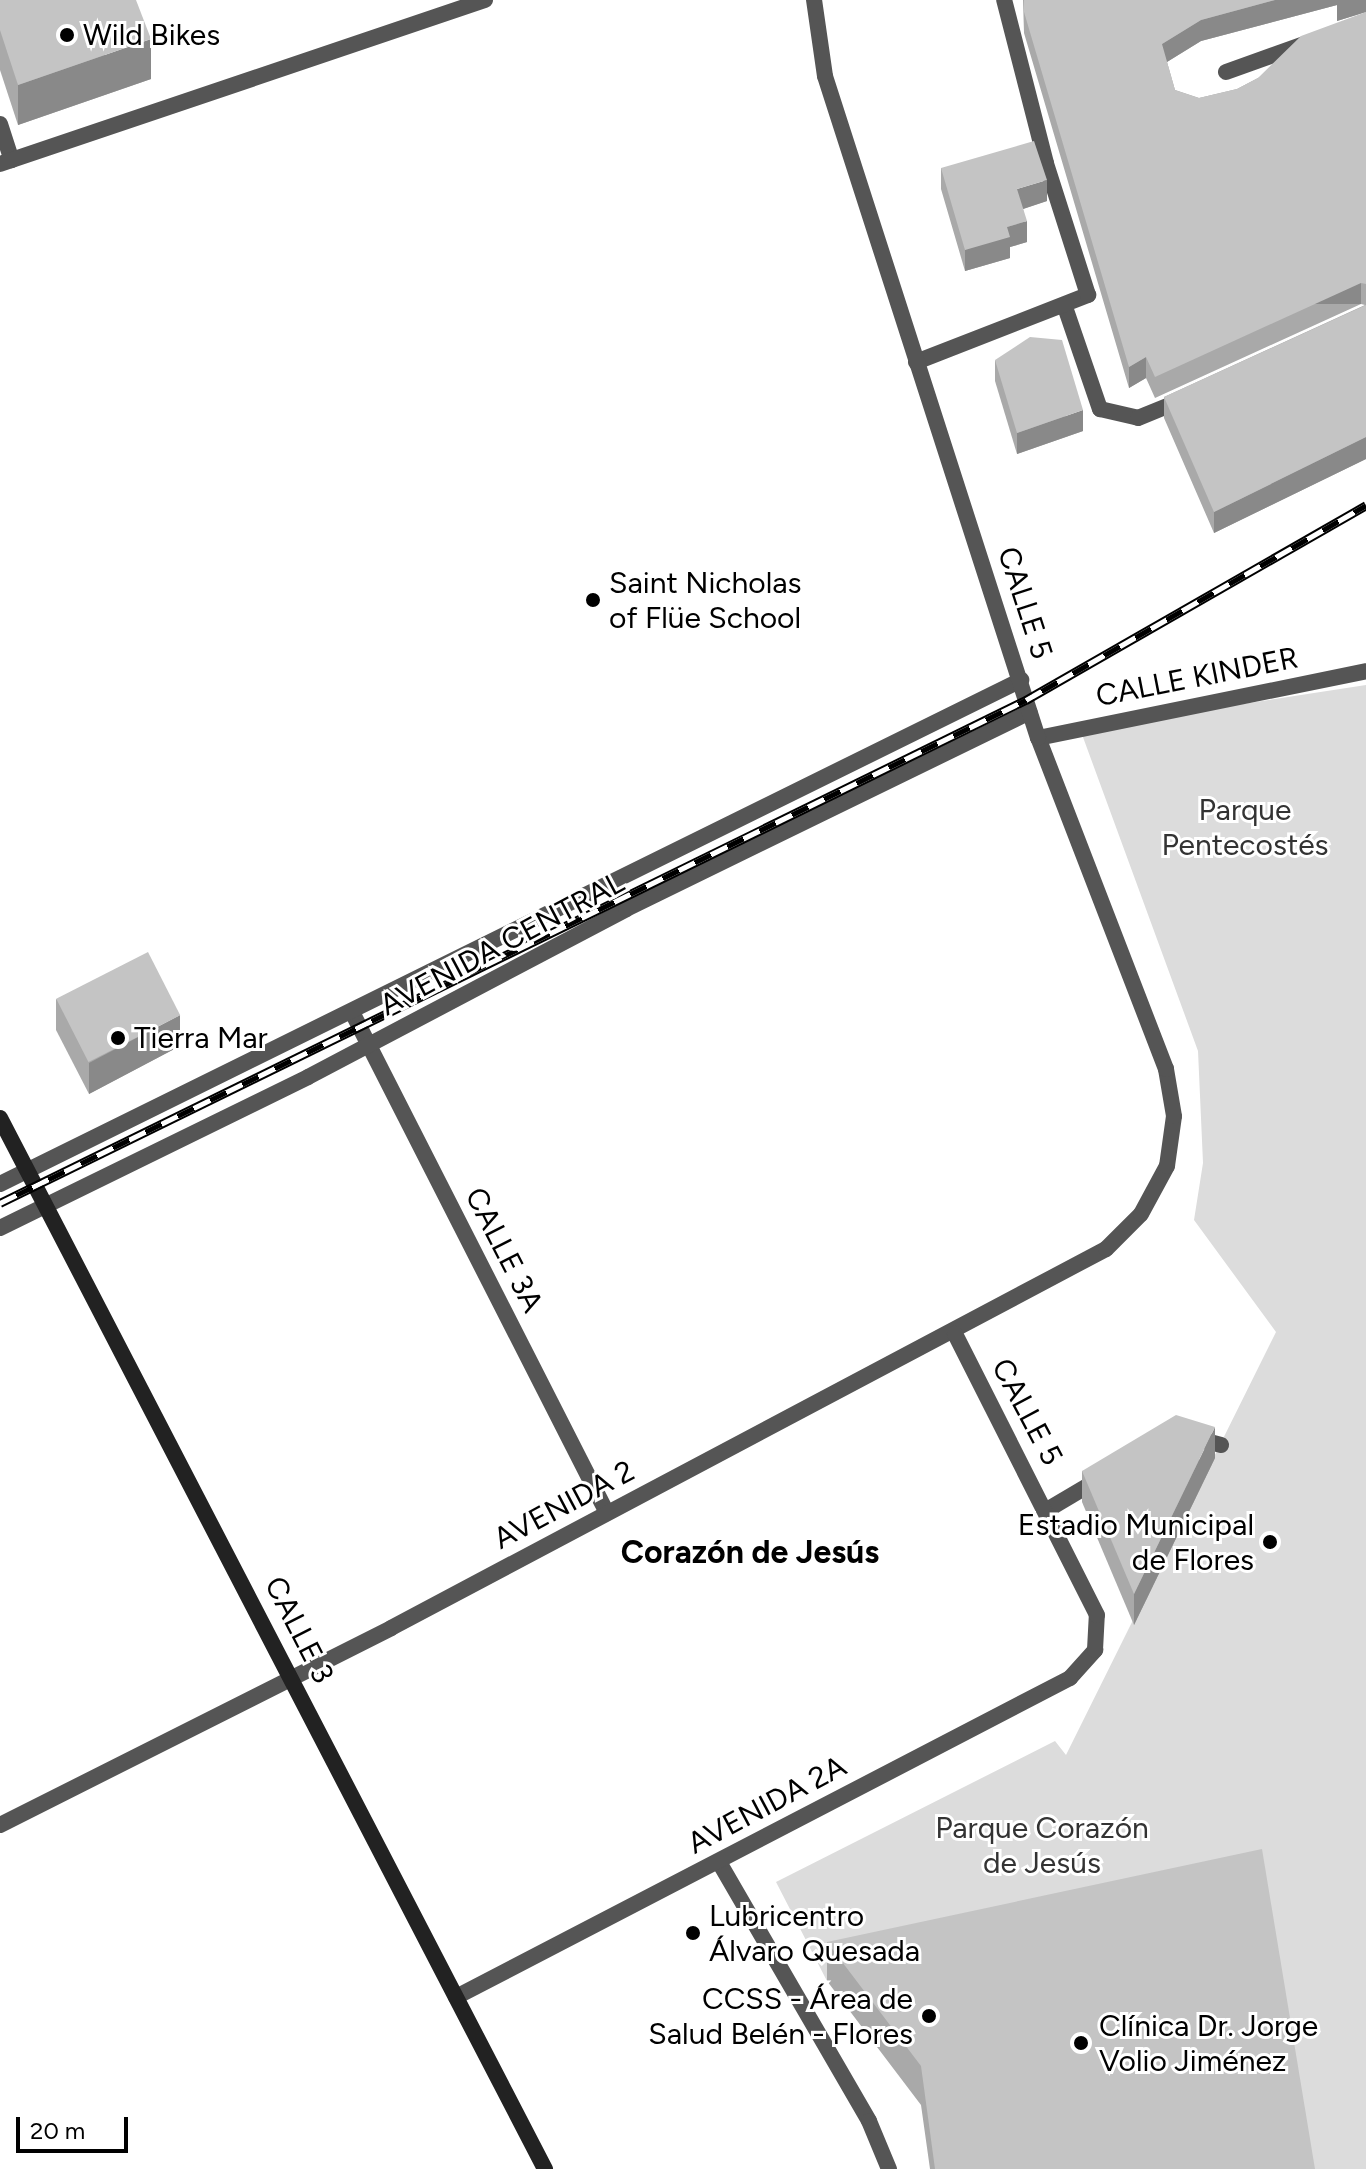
<!DOCTYPE html>
<html>
<head>
<meta charset="utf-8">
<style>
  body { margin:0 }
  #map { position:relative; width:1366px; height:2169px; overflow:hidden; background:#fff; font-family:Figtree,sans-serif }
  div>[style] { position:absolute }
  .green>* { inset:0; background:#dcdcdc }
  .service>* { height:16px; margin:-8px; padding:0 8px; transform-origin:8px; border-radius:8px; background:#555 }
  .minor>* { height:16px; margin:-8px; padding:0 8px; transform-origin:8px; border-radius:8px; background:#555 }
  .secondary>* { height:16px; margin:-8px; padding:0 8px; transform-origin:8px; border-radius:8px; background:#222 }
  .rail>* { height:9px; margin-top:-4.5px; transform-origin:0; background:repeating-linear-gradient(90deg,#fff 0 18px,#000 0 36px); box-sizing:border-box; border-block:2px solid #000 }
  .wall>* { inset:0; background:#a9a9a9 }
  .shaded-wall>* { inset:0; background:#898989; transform-origin:0 0 }
  .building>* { inset:0; background:#c4c4c4; transform-origin:0 0 }
  .dots>* { width:22px; height:22px; translate:-50% -50%; box-sizing:border-box; border:4px solid #fff; border-radius:50% }
  span { translate:-50% -50%; white-space:nowrap; text-align:center; line-height:1.15; -webkit-text-stroke:6px #fff; paint-order:stroke }
  .poi-label { font-size:30px; color:#000 }
  .left { translate:0 -50%; text-align:left }
  .right { translate:-100% -50%; text-align:right }
  .street-label { font-size:30px; color:#000 }
  .park-label { font-size:30px; color:#333 }
  .neighbourhood-label { font-size:32px; color:#000; font-weight:700 }
  .scale { position:absolute; left:16px; top:2117px; width:112px; height:36px; box-sizing:border-box; border:4px solid #000; border-top:0; padding-left:10px; font-size:24px; line-height:28px; white-space:nowrap; color:#000; -webkit-text-stroke:6px #fff; paint-order:stroke }
</style>
</head>
<body>
<div id="map">
  <div class="green">
    <div style="clip-path:polygon(1366px 685px,1366px 2169px,1308px 2169px,827px 1981px,776px 1882px,1055px 1741px,1066px 1755px,1276px 1332px,1194px 1220px,1203px 1163px,1198px 1051px,1080px 729px)"></div>
  </div>
  <div class="service">
    <div style="left:1195px;top:1438px;width:27px;rotate:15deg"></div>
    <div style="left:1047px;top:1510px;width:63px;rotate:-30.7deg"></div>
  </div>
  <div class="minor">
    <div style="left:1226px;top:72px;width:83px;rotate:-19.7deg"></div>
    <div style="left:0;top:124px;width:38px;rotate:72deg"></div>
    <div style="left:0;top:164px;width:512px;rotate:-18.68deg"></div>
    <div style="left:1065px;top:307px;width:108px;rotate:71.1deg"></div>
    <div style="left:1100px;top:409px;width:39px;rotate:13deg"></div>
    <div style="left:1138px;top:418px;width:48px;rotate:-22.2deg"></div>
    <div style="left:916px;top:362px;width:185px;rotate:-21.3deg"></div>
    <div style="left:1088px;top:295px;width:139px;rotate:-107.7deg"></div>
    <div style="left:1046px;top:163px;width:168px;rotate:-104.4deg"></div>
    <div style="left:1038px;top:738px;width:335px;rotate:-11.5deg"></div>
    <div style="left:352px;top:1012px;width:562px;rotate:63.02deg"></div>
    <div style="left:0;top:1184px;width:1139px;rotate:-26.27deg"></div>
    <div style="left:0;top:1228px;width:343px;rotate:-26.1deg"></div>
    <div style="left:308px;top:1077px;width:360px;rotate:-27.8deg"></div>
    <div style="left:626px;top:909px;width:449px;rotate:-26deg"></div>
    <div style="left:0;top:1825px;width:438px;rotate:-26.7deg"></div>
    <div style="left:391px;top:1628px;width:809px;rotate:-27.93deg"></div>
    <div style="left:1106px;top:1249px;width:49px;rotate:-45deg"></div>
    <div style="left:1141px;top:1214px;width:55px;rotate:-61.6deg"></div>
    <div style="left:1167px;top:1166px;width:50px;rotate:-82deg"></div>
    <div style="left:1174px;top:1116px;width:48px;rotate:-99.7deg"></div>
    <div style="left:1166px;top:1069px;width:355px;rotate:-111.1deg"></div>
    <div style="left:1038px;top:738px;width:695px;rotate:-107.84deg"></div>
    <div style="left:825px;top:76px;width:77px;rotate:-98.2deg"></div>
    <div style="left:719px;top:1862px;width:299px;rotate:59.9deg"></div>
    <div style="left:869px;top:2121px;width:52px;rotate:67.4deg"></div>
    <div style="left:456px;top:1997px;width:692px;rotate:-27.45deg"></div>
    <div style="left:1070px;top:1678px;width:38px;rotate:-48deg"></div>
    <div style="left:1095px;top:1650px;width:35px;rotate:-87deg"></div>
    <div style="left:1097px;top:1615px;width:315px;rotate:-116.8deg"></div>
  </div>
  <div class="secondary">
    <div style="left:0;top:1118px;width:1184px;rotate:62.59deg"></div>
  </div>
  <div class="rail">
    <div style="left:0;top:1203px;width:1143px;rotate:-26.12deg"></div>
    <div style="left:1026px;top:700px;width:392px;rotate:-29.8deg"></div>
  </div>
  <div class="wall">
    <div style="clip-path:polygon(0 0,151px 79px,18px 125px,0 70px)"></div>
    <div style="clip-path:polygon(1023px 0,1366px 0,1366px 12px,1337px 21px,1337px 5px,1201px 41px,1167px 62px,1175px 90px,1199px 98px,1237px 89px,1258px 78px,1366px 12px,1366px 459px,1214px 533px,1164px 418px,1164px 397px,1365px 305px,1361px 304px,1155px 398px,1146px 378px,1129px 388px,1024px 33px)"></div>
    <div style="clip-path:polygon(941px 168px,1047px 201px,1023px 209px,1027px 242px,1010px 247px,1010px 258px,965px 271px,941px 189px)"></div>
    <div style="clip-path:polygon(995px 360px,1083px 431px,1017px 454px,995px 381px)"></div>
    <div style="clip-path:polygon(56px 999px,180px 1046px,89px 1094px,56px 1030px)"></div>
    <div style="clip-path:polygon(1215px 1458px,1134px 1625px,1082px 1502px,1082px 1471px)"></div>
    <div style="clip-path:polygon(827px 1942px,1315px 2169px,930px 2169px,921px 2105px,827px 1981px)"></div>
  </div>
  <div class="shaded-wall">
    <div style="clip-path:polygon(1275px 0,1366px 0,1366px 12px,1337px 21px,1337px 5px,1201px 41px,1162px 65px,1162px 44px,1201px 20px)"></div>
    <div style="clip-path:polygon(151px 39px,151px 79px,18px 125px,18px 85px)"></div>
    <div style="clip-path:polygon(1047px 180px,1047px 201px,1017px 211px,1017px 189px)"></div>
    <div style="clip-path:polygon(1027px 221px,1027px 242px,1010px 247px,1010px 258px,965px 271px,965px 250px,1007px 227px)"></div>
    <div style="left:1361px;top:283px;width:21px;height:226px;rotate:90deg"></div>
    <div style="clip-path:polygon(1146px 357px,1146px 378px,1129px 388px,1129px 367px)"></div>
    <div style="clip-path:polygon(1083px 410px,1083px 431px,1017px 454px,1017px 433px)"></div>
    <div style="clip-path:polygon(1366px 437px,1366px 459px,1214px 533px,1214px 512px)"></div>
    <div style="clip-path:polygon(180px 1015px,180px 1046px,89px 1094px,89px 1063px)"></div>
    <div style="clip-path:polygon(1215px 1427px,1215px 1458px,1134px 1625px,1134px 1594px)"></div>
  </div>
  <div class="building">
    <div style="clip-path:polygon(0 0,136px 0,151px 39px,18px 85px,0 30px)"></div>
    <div style="clip-path:polygon(1024px 0,1275px 0,1201px 20px,1162px 44px,1175px 90px,1199px 98px,1237px 89px,1258px 78px,1301px 36px,1366px 12px,1366px 284px,1361px 283px,1155px 377px,1146px 357px,1129px 367px,1024px 12px)"></div>
    <div style="clip-path:polygon(1034px 141px,1047px 180px,1017px 189px,1027px 221px,1007px 227px,1010px 237px,965px 250px,941px 168px)"></div>
    <div style="clip-path:polygon(1366px 305px,1366px 437px,1214px 512px,1164px 397px)"></div>
    <div style="clip-path:polygon(1030px 337px,1062px 340px,1083px 410px,1017px 433px,995px 360px)"></div>
    <div style="left:148px;top:952px;width:71px;height:103px;rotate:63deg"></div>
    <div style="clip-path:polygon(1176px 1415px,1215px 1427px,1134px 1594px,1082px 1471px)"></div>
    <div style="clip-path:polygon(1262px 1849px,1315px 2169px,935px 2169px,921px 2066px,827px 1942px)"></div>
  </div>
  <div class="dots">
    <div style="left:67px;top:35px;background:#000"></div>
    <div style="left:593px;top:600px;background:#000"></div>
    <div style="left:118px;top:1038px;background:#000"></div>
    <div style="left:1270px;top:1542px;background:#000"></div>
    <div style="left:693px;top:1933px;background:#000"></div>
    <div style="left:929px;top:2016px;background:#000"></div>
    <div style="left:1081px;top:2043px;background:#000"></div>
  </div>
  <div class="poi-label">
    <span class="left" style="left:83px;top:35px">Wild Bikes</span>
    <span class="left" style="left:609px;top:600px">Saint Nicholas<br>of Flüe School</span>
    <span class="left" style="left:134px;top:1038px">Tierra Mar</span>
    <span class="right" style="left:1254px;top:1542px">Estadio Municipal<br>de Flores</span>
    <span class="left" style="left:709px;top:1933px">Lubricentro<br>Álvaro Quesada</span>
    <span class="right" style="left:913px;top:2016px">CCSS - Área de<br>Salud Belén - Flores</span>
    <span class="left" style="left:1099px;top:2043px">Clínica Dr. Jorge<br>Volio Jiménez</span>
  </div>
  <div class="street-label">
    <span style="left:1025px;top:603px;rotate:72deg">CALLE 5</span>
    <span style="left:1197px;top:677px;rotate:-11deg">CALLE KINDER</span>
    <span style="left:502px;top:944px;rotate:-28deg">AVENIDA CENTRAL</span>
    <span style="left:504px;top:1250px;rotate:63deg">CALLE 3A</span>
    <span style="left:1027px;top:1412px;rotate:62deg">CALLE 5</span>
    <span style="left:564px;top:1505px;rotate:-28deg">AVENIDA 2</span>
    <span style="left:299px;top:1630px;rotate:63deg">CALLE 3</span>
    <span style="left:767px;top:1805px;rotate:-28deg">AVENIDA 2A</span>
  </div>
  <div class="park-label">
    <span style="left:1245px;top:827px">Parque<br>Pentecostés</span>
    <span style="left:1042px;top:1845px">Parque Corazón<br>de Jesús</span>
  </div>
  <div class="neighbourhood-label">
    <span style="left:750px;top:1552px">Corazón de Jesús</span>
  </div>
  <div class="scale">20 m</div>
</div>
</body>
</html>
